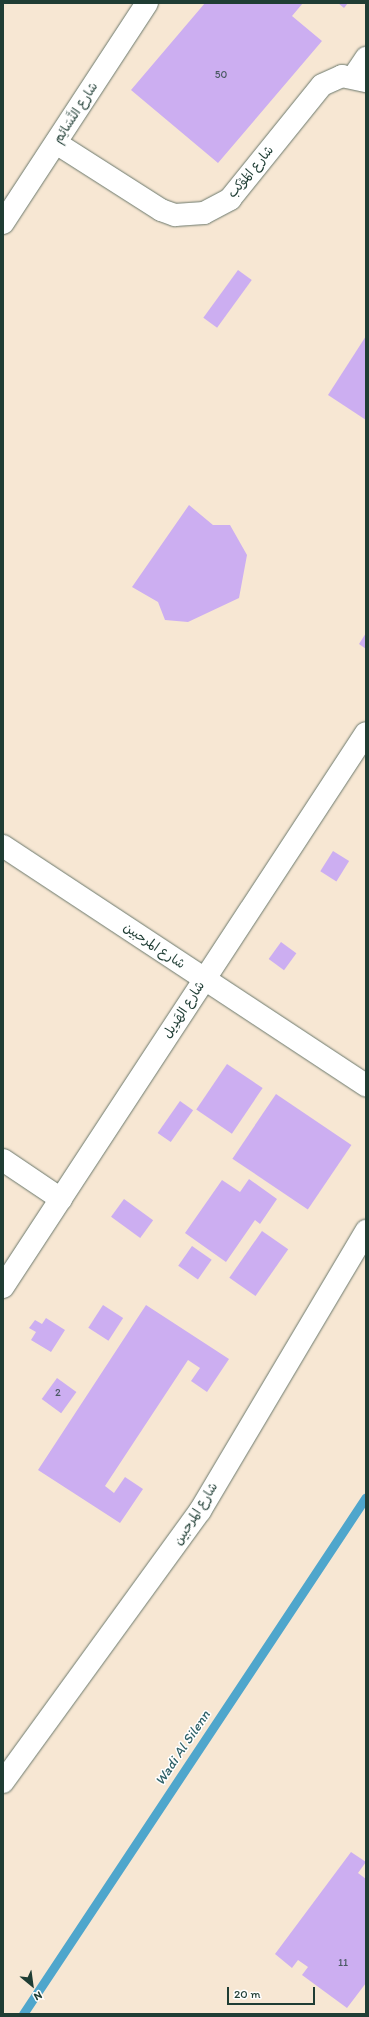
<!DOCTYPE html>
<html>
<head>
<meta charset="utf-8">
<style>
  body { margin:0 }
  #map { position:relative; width:369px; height:2017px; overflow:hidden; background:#f7e7d3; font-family:Itim,"Playpen Sans Arabic",sans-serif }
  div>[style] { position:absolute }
  .stream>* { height:9px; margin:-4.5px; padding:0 4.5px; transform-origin:4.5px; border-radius:4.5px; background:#4fa6cc }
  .building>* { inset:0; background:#ccaef1; transform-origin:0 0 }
  .roads { filter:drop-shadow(0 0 1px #6b786c) drop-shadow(0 0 1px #6b786c) }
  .minor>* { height:22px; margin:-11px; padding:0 11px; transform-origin:11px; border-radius:11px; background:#fff }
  span { translate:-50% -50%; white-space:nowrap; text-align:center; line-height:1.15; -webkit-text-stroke:3px #fff; paint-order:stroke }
  .number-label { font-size:11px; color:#4a5963 }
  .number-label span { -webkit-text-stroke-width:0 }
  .street-label { font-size:13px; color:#1f3d34 }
  .water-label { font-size:14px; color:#306269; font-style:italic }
  .frame { position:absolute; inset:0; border:4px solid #1f3d34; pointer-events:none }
  .north { position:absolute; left:12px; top:1965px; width:40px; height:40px; -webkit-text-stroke:3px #fff; paint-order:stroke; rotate:151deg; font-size:11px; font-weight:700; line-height:16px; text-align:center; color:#1f3d34 }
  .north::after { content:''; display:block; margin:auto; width:14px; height:18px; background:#1f3d34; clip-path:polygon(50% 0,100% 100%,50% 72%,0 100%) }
  .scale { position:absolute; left:227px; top:1987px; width:88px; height:18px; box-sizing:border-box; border:2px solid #1f3d34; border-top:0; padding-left:5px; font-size:12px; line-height:14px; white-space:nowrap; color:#1f3d34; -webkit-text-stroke:3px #fff; paint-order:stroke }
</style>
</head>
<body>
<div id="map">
  <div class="stream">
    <div style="left:23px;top:2014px;width:620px;rotate:-56.44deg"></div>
  </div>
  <div class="building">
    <div style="clip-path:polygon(205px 3px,303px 3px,292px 16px,322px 41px,218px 163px,131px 90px)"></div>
    <div style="clip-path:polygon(338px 3px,348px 3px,344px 8px)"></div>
    <div style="left:238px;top:270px;width:17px;height:59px;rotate:36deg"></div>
    <div style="clip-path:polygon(366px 336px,366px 420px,328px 395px)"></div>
    <div style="clip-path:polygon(189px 505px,213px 525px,230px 525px,247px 555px,239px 598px,188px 622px,165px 620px,158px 602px,132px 587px)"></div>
    <div style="clip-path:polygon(366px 633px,366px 649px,359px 644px)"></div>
    <div style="left:333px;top:851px;width:19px;height:24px;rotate:32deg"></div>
    <div style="left:281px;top:942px;width:19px;height:21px;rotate:36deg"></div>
    <div style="left:227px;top:1064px;width:43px;height:55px;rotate:34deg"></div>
    <div style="left:276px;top:1094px;width:91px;height:78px;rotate:34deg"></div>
    <div style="left:180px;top:1101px;width:16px;height:39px;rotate:35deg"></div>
    <div style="clip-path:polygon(249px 1179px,277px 1199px,260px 1224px,255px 1220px,226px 1262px,185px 1233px,222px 1180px,240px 1192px)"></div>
    <div style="left:124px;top:1199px;width:36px;height:22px;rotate:36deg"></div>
    <div style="left:262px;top:1231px;width:32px;height:57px;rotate:35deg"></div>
    <div style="left:192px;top:1246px;width:24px;height:24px;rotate:35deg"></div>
    <div style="left:103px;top:1305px;width:24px;height:27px;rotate:33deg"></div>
    <div style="clip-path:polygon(146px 1305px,229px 1359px,207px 1392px,191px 1381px,200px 1368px,188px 1360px,105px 1486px,114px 1493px,125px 1477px,143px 1489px,120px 1523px,38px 1470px)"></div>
    <div style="clip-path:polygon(46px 1318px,65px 1330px,51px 1352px,31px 1340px,36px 1332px,29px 1328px,35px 1320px,42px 1324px)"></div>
    <div style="left:57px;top:1378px;width:24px;height:26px;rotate:36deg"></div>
    <div style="clip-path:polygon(351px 1852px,366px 1862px,358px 1873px,366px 1879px,366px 1983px,347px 2008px,302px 1975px,308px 1967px,298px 1960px,292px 1968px,275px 1954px)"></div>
  </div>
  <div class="roads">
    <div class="minor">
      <div style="left:354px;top:76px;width:22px;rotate:-56deg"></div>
      <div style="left:56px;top:143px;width:125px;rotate:32.5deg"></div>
      <div style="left:161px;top:210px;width:15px;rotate:20deg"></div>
      <div style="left:175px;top:215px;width:29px;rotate:-4deg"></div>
      <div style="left:204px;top:213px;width:30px;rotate:-28deg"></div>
      <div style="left:230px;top:199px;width:146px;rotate:-51.1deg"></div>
      <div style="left:322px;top:85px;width:22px;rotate:-24deg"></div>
      <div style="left:342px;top:76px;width:25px;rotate:12deg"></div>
      <div style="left:3px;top:223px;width:263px;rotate:-56.8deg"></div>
      <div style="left:3px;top:846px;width:435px;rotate:33.4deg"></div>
      <div style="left:3px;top:1160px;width:70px;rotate:33.9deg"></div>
      <div style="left:3px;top:1287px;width:662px;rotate:-56.77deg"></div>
      <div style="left:3px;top:1782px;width:335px;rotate:-54deg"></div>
      <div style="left:200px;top:1511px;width:326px;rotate:-59.3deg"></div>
    </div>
  </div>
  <div class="number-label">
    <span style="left:221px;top:75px">50</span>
    <span style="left:58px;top:1393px">2</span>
    <span style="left:343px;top:1963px">11</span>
  </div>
  <div class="street-label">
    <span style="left:76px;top:113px;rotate:-57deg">شارع النَّسَائِم</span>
    <span style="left:251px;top:172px;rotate:-50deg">شارع المَوْكِب</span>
    <span style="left:154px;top:946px;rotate:34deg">شارع المرحبين</span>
    <span style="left:184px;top:1010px;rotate:-57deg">شارع الهَدِيل</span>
    <span style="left:196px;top:1514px;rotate:-58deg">شارع المرحبين</span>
  </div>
  <div class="water-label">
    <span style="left:183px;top:1748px;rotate:-56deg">Wadi Al Silenn</span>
  </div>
  <div class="frame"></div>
  <div class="north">N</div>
  <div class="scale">20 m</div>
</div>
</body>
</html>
